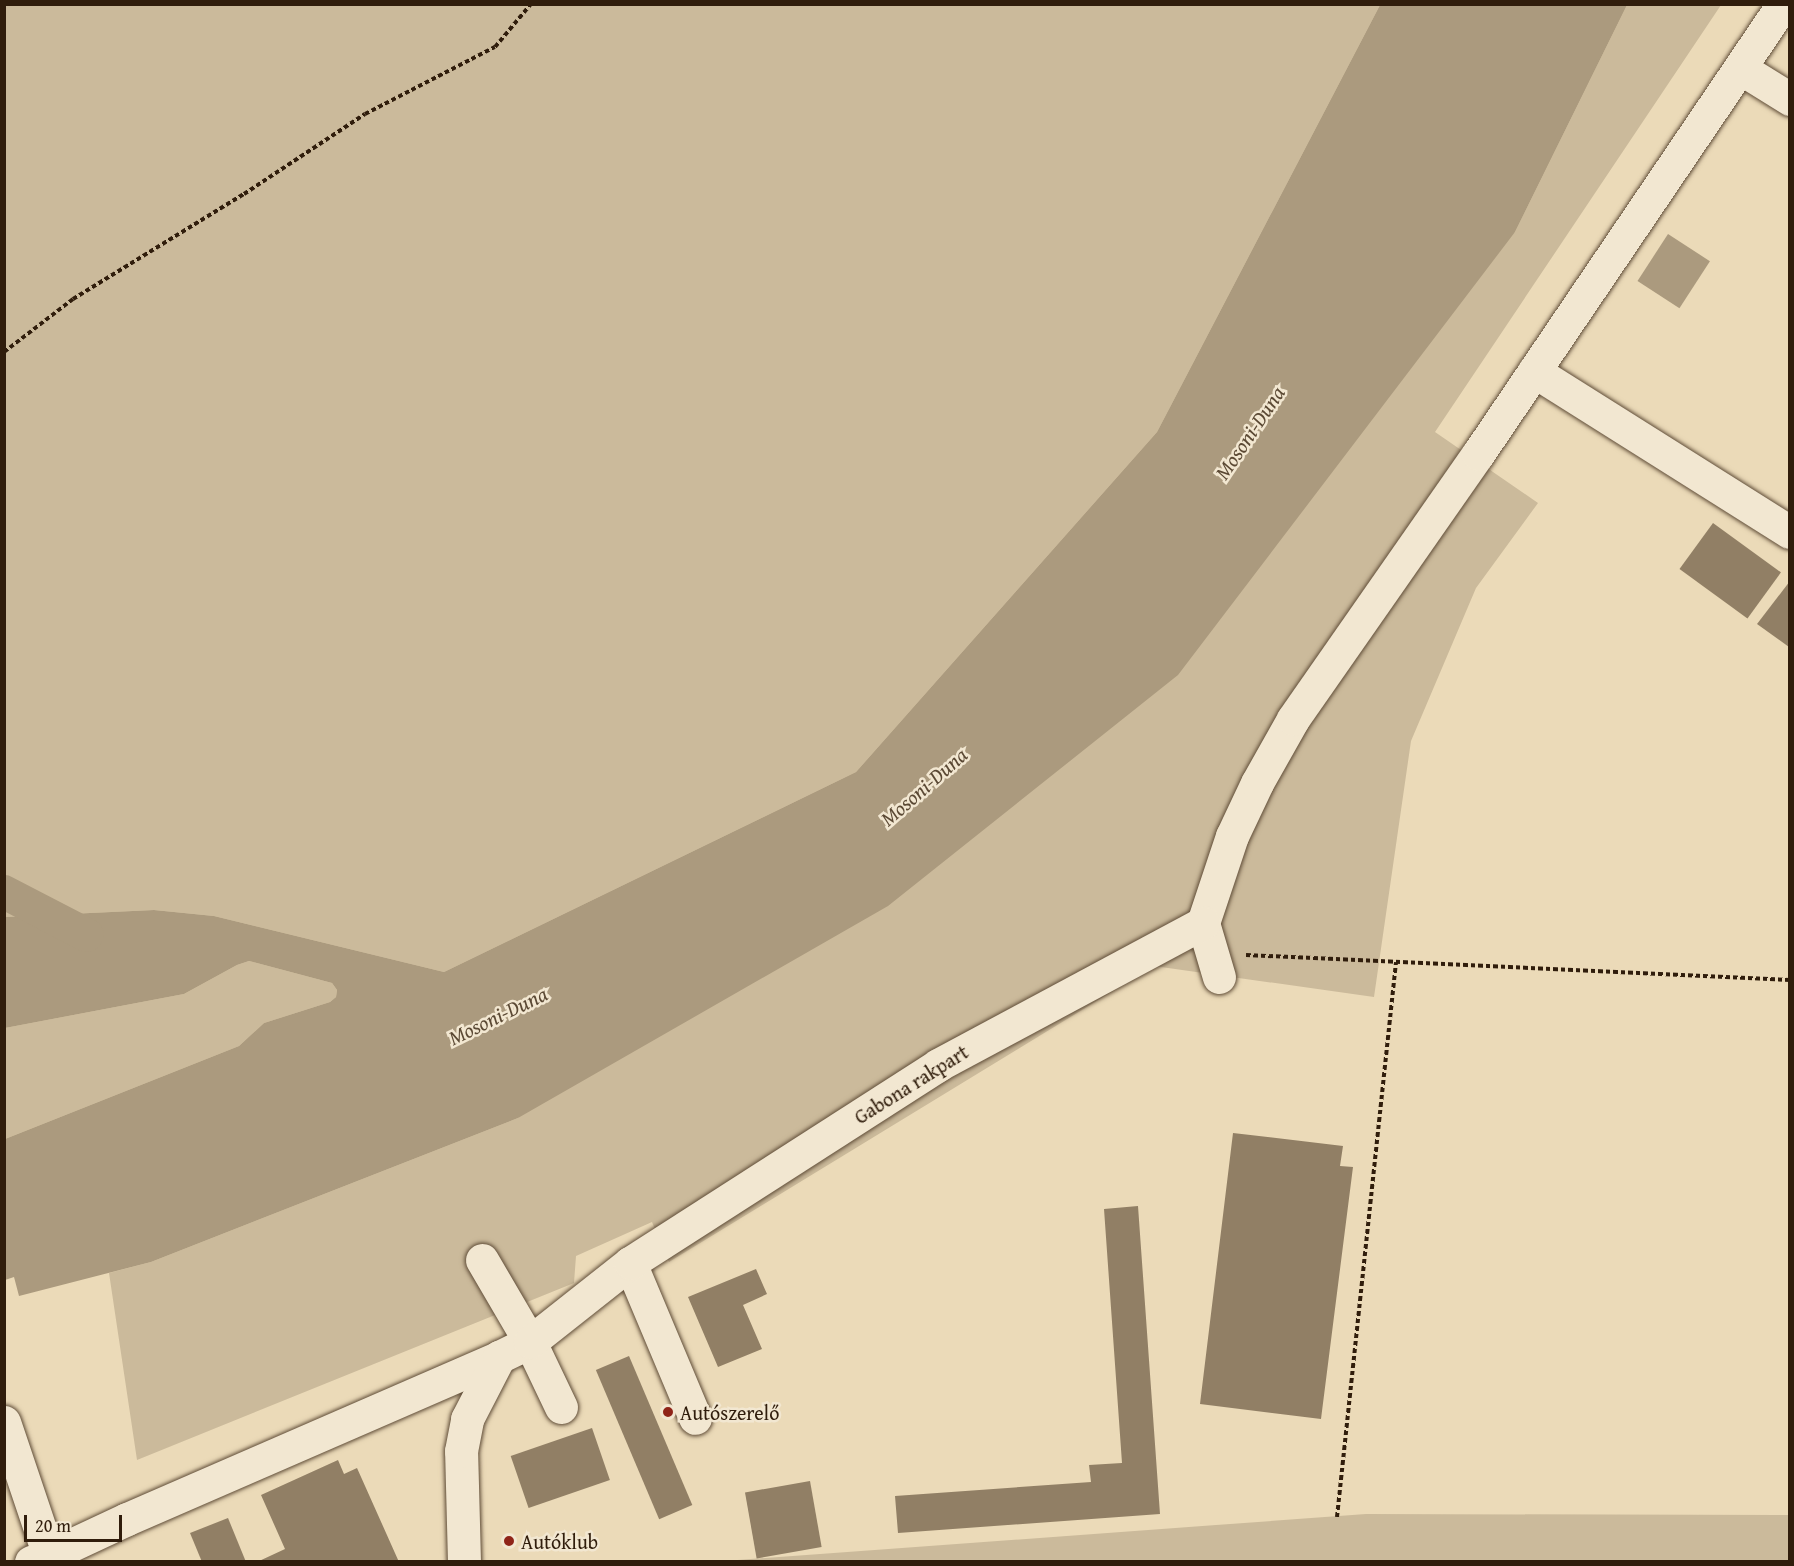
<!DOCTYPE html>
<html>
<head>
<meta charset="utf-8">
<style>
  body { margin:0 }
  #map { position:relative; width:1794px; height:1566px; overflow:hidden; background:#ebdab8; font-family:"Gentium Book Plus",serif }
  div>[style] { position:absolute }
  .green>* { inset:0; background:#cbba9b }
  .water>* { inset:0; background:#ab9a7e; transform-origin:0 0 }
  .canal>* { height:34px; margin:-17px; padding:0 17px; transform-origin:17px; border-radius:17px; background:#ab9a7e }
  .building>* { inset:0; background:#917f65; transform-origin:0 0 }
  .path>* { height:4px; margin-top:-2px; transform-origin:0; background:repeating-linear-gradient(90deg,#301d0c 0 4.5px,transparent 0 7.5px) }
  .roads { filter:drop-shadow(0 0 2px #5f4c37) drop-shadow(0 0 2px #5f4c37) }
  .minor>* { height:33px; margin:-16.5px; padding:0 16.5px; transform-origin:16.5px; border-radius:16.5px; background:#f2e7d1 }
  .dots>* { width:16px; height:16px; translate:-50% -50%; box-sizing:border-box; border:3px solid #f2e7d1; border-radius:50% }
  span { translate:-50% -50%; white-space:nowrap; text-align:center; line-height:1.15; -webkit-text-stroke:5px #f2e7d1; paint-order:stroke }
  .street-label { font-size:20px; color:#301d0c }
  .poi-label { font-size:20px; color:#301d0c }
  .left { translate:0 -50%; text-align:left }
  .water-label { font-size:21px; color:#5b4934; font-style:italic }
  .frame { position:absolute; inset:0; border:6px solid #301d0c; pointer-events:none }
  .scale { position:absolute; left:24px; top:1515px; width:98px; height:27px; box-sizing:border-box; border:3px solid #301d0c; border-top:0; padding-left:8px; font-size:18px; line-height:21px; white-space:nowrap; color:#301d0c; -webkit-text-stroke:4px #f2e7d1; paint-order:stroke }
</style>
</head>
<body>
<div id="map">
  <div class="green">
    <div style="clip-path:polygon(5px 5px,1380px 5px,1157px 432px,856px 772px,444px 972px,214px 916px,154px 910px,5px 917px)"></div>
    <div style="clip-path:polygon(1627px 5px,1721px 5px,1435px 432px,1538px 503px,1476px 588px,1411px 741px,1374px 997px,1154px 966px,669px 1262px,652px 1222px,576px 1256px,574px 1283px,137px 1460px,109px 1273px,151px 1262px,518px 1118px,1515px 232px)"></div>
    <div style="clip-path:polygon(249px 961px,332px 983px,337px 990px,336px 997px,330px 1002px,264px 1023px,239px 1046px,5px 1139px,5px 1028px,184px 994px,237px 965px)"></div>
    <div style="clip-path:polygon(1366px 1514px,1790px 1515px,1789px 1562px,711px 1562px)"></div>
  </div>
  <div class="water">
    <div style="clip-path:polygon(1380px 5px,1627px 5px,1515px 232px,1178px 675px,888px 906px,518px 1118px,151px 1262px,19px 1296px,14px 1277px,5px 1280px,5px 1139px,239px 1046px,264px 1023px,330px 1002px,336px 997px,337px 990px,332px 983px,249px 961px,237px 965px,184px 994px,5px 1028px,5px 917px,154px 910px,214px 916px,444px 972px,856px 772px,1157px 432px)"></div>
    <div style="left:1668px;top:234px;width:50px;height:56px;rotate:33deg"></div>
  </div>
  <div class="canal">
    <div style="left:4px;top:892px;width:93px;rotate:27.4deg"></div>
  </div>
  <div class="building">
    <div style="left:1713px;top:523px;width:84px;height:57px;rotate:36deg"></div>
    <div style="clip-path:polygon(1790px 581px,1790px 646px,1789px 647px,1757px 624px)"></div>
    <div style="clip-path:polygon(1233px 1133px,1343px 1146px,1340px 1166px,1353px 1167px,1321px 1419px,1200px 1404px)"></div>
    <div style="clip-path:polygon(1138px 1206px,1160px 1514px,898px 1533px,895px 1496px,1091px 1482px,1089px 1465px,1122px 1463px,1104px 1209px)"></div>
    <div style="clip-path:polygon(756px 1269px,767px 1294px,743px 1305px,762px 1349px,718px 1367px,688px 1297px)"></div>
    <div style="left:629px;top:1356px;width:162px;height:36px;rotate:67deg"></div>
    <div style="left:592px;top:1428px;width:55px;height:86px;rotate:71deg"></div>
    <div style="clip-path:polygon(338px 1460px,344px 1474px,357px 1468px,399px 1562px,257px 1562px,285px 1549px,261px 1495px)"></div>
    <div style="left:810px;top:1481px;width:67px;height:66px;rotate:80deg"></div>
    <div style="clip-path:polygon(228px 1518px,246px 1562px,202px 1562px,190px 1533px)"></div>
  </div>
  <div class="path">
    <div style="left:4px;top:352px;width:87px;rotate:-37.5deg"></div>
    <div style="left:73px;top:299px;width:201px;rotate:-31.6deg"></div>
    <div style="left:244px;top:194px;width:145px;rotate:-33.5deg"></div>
    <div style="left:365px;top:114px;width:146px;rotate:-27.3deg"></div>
    <div style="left:495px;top:47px;width:56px;rotate:-50.1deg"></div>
    <div style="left:1246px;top:955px;width:545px;rotate:2.63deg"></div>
    <div style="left:1337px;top:1517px;width:558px;rotate:-83.93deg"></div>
  </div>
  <div class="roads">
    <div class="minor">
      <div style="left:1740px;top:68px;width:59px;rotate:31.8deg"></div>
      <div style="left:1534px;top:371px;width:302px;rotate:32.2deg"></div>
      <div style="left:1219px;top:977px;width:56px;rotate:-106.5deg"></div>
      <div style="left:1203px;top:923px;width:92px;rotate:-71.6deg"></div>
      <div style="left:1232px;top:836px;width:59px;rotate:-64.7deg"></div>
      <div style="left:1257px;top:783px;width:73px;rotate:-60.6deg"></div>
      <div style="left:1293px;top:719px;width:323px;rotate:-55.1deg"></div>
      <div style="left:1478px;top:454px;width:544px;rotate:-55.87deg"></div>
      <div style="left:482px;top:1260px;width:95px;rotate:59.7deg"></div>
      <div style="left:530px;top:1342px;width:72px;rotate:64.5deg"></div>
      <div style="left:630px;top:1263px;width:168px;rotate:67.2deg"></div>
      <div style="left:4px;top:1422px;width:148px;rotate:71.4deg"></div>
      <div style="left:31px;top:1562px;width:20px;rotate:-20deg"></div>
      <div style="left:50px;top:1555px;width:85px;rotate:-25.1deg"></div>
      <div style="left:127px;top:1519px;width:406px;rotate:-23.5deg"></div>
      <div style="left:464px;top:1562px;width:111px;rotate:-91.5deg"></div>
      <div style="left:461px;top:1451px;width:33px;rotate:-79deg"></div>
      <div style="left:467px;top:1419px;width:70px;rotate:-62.7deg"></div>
      <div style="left:499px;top:1357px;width:34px;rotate:-26deg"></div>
      <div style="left:530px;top:1342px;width:127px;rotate:-38.3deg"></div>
      <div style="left:630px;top:1263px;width:366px;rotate:-32.7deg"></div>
      <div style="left:938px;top:1065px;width:301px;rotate:-28.2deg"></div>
    </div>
  </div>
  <div class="dots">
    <div style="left:668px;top:1412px;background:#8f2418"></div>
    <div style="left:509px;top:1541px;background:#8f2418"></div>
  </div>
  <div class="street-label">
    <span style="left:911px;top:1084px;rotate:-32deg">Gabona rakpart</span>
  </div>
  <div class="poi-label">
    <span class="left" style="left:680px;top:1412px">Autószerelő</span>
    <span class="left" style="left:521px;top:1541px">Autóklub</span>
  </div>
  <div class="water-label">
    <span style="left:1250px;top:433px;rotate:-56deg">Mosoni-Duna</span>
    <span style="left:924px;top:787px;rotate:-41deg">Mosoni-Duna</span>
    <span style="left:498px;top:1016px;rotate:-26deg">Mosoni-Duna</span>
  </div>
  <div class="frame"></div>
  <div class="scale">20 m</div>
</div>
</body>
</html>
